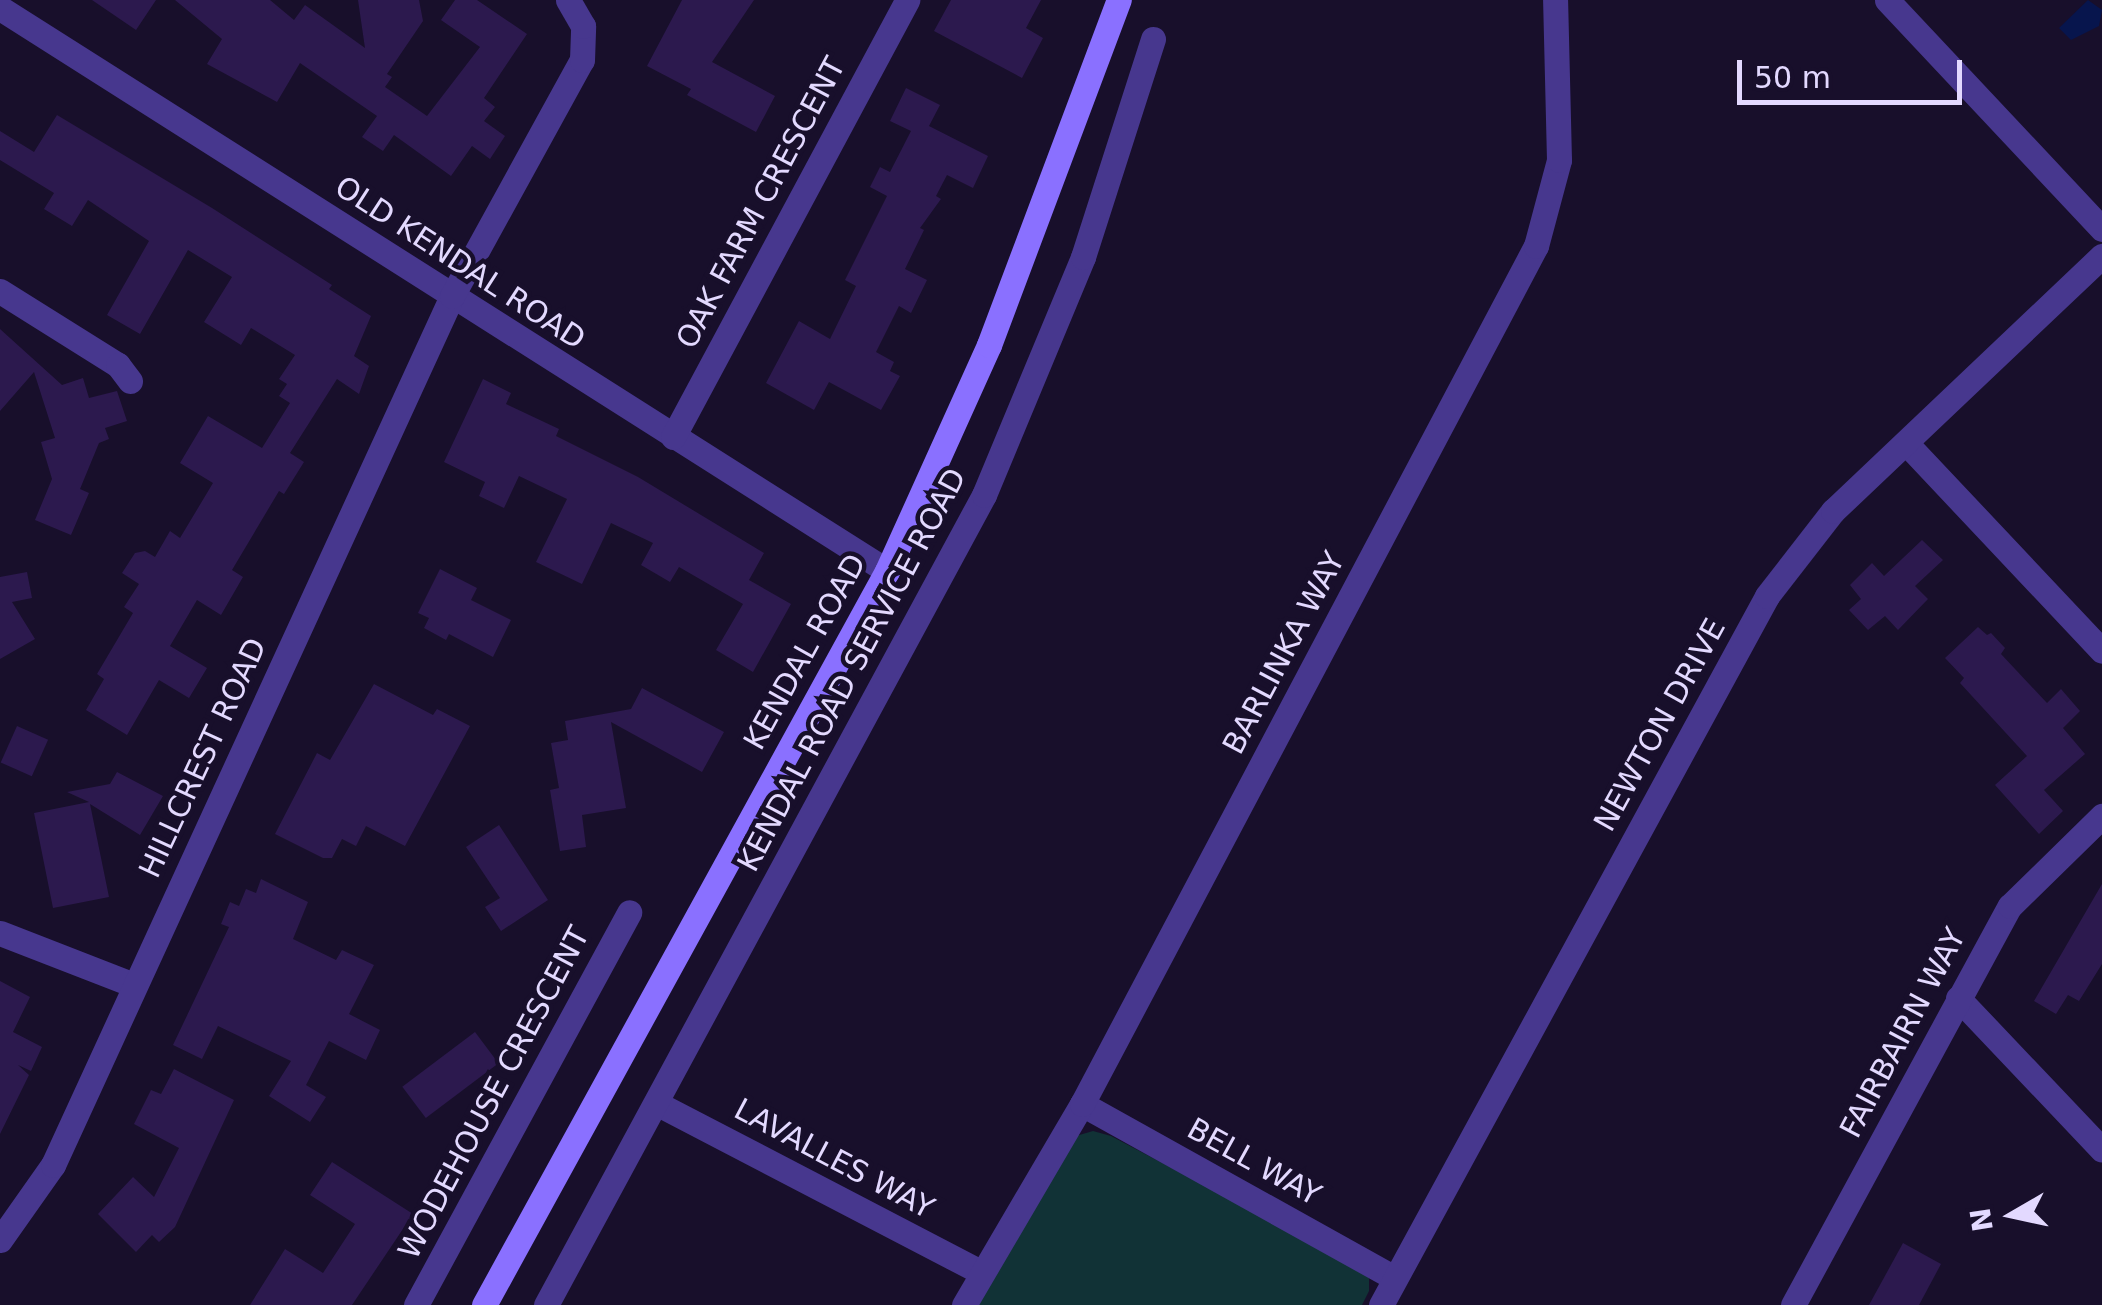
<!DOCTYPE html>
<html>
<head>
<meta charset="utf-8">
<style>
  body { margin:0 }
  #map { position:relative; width:2102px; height:1305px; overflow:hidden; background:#180f2b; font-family:"DejaVu Sans",sans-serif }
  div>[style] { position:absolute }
  .green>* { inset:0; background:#113236 }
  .water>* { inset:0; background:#07154d }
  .building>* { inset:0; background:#2c194e; transform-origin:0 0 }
  .minor>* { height:25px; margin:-12.5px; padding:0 12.5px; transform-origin:12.5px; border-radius:12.5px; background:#47378e }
  .secondary>* { height:25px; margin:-12.5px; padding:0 12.5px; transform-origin:12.5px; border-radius:12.5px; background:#8a70ff }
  span { translate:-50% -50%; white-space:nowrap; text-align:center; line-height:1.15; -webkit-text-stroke:9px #180f2b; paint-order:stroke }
  .street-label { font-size:30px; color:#e3d9ff }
  .north { position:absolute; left:1962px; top:1165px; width:100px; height:100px; -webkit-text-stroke:8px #180f2b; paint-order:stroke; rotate:261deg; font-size:28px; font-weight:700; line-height:40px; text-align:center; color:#e3d9ff }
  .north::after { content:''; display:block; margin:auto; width:35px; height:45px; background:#e3d9ff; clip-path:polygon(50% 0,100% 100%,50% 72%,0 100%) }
  .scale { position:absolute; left:1737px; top:60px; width:225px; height:45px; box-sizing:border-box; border:5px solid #e3d9ff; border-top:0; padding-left:12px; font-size:30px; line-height:35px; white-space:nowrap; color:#e3d9ff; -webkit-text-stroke:8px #180f2b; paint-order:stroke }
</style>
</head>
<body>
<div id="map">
  <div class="green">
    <div style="clip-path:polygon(1093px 1131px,1111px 1136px,1354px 1264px,1369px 1278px,1369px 1291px,1362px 1305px,977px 1305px,1076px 1136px)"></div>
  </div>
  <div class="water">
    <div style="clip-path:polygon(2088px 0,2102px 10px,2099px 26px,2071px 40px,2059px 28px)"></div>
  </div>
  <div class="building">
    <div style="clip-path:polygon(92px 0,156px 0,136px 30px)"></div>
    <div style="clip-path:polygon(175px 0,270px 0,294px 20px,305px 5px,365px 48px,358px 0,419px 0,423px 21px,387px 74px,392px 77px,385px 87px,427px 116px,480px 47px,441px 20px,455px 0,477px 0,527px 34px,484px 98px,495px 107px,484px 121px,505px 136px,490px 159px,472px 146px,451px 176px,394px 135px,383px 151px,362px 137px,377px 116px,300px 63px,277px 102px,207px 64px,222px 39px)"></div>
    <div style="clip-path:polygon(682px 0,754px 0,712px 62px,775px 96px,756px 132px,687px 95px,691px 89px,647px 66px)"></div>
    <div style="clip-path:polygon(951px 0,1041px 0,1026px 28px,1043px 38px,1022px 78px,934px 31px)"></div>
    <div style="clip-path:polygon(906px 88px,940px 105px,929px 126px,988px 156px,973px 188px,947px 175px,936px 196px,941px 199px,920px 228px,924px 230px,905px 269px,927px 280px,911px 313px,899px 306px,876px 352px,894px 362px,890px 371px,900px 376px,881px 410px,829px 382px,814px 410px,766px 383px,799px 321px,830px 339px,856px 286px,845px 280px,887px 196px,870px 187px,880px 167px,890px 172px,911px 131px,890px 121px)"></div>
    <div style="clip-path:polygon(57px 115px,212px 208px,332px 285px,329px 289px,371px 316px,354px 356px,369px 366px,359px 394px,337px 379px,290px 453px,304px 462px,284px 494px,279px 491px,232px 570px,243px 577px,221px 615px,197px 600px,170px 646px,207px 668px,189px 698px,159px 680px,127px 735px,86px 710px,104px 679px,97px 674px,133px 613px,124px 607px,139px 584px,122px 573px,135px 553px,145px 551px,155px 557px,170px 531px,180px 538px,213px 483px,180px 463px,208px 416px,262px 448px,290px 403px,279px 396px,287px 384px,279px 379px,295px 355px,251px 328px,241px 345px,204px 322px,232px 277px,188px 250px,140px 334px,107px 315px,149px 241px,88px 200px,72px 226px,44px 209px,54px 193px,0 160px,0 131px,34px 152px)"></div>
    <div style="clip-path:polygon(0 329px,62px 385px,83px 378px,89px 398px,117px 391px,127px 421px,105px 428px,109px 439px,99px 443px,80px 489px,89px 493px,71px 535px,35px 520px,52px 479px,41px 442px,55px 438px,34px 372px,0 411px)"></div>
    <div style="clip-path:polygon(483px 379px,511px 393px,506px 404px,559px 429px,556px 436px,638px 477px,764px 553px,749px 580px,791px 604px,753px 672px,716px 650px,743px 604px,679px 567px,670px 582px,641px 565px,653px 543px,611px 523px,582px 584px,536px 562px,567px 499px,519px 476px,504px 508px,479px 496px,485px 482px,444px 462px)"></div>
    <div style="clip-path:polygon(1922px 540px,1943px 560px,1915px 586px,1928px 599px,1898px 630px,1885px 616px,1868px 630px,1849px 610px,1861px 599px,1850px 585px,1872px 563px,1884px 576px)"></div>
    <div style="clip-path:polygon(440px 569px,477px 588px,471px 600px,511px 620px,493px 657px,449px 634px,446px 640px,424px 628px,429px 618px,418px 613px)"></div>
    <div style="clip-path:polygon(27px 572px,32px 598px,12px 602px,35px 639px,0 659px,0 577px)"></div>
    <div style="clip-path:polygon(1978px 627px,1987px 635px,1991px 633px,2005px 648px,2001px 654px,2047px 703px,2061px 689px,2080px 711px,2063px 728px,2085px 754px,2044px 790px,2063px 811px,2039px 834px,1995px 785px,2027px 756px,1960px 683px,1964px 678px,1945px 658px)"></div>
    <div style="clip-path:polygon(374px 684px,433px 715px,437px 709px,470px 726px,405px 846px,366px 826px,356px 846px,342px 839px,332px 858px,323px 858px,275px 834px,317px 753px,330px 760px)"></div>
    <div style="clip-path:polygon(642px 688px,724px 732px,702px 772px,611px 722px,626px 808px,582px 815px,586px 847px,560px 851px,550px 790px,559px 788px,551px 743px,568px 740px,565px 721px,631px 709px)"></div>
    <div style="left:17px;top:726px;width:34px;height:40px;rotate:24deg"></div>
    <div style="clip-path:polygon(117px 772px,163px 796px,140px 835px,90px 804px,109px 897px,53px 908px,34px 813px,89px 802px,67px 792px,110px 784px)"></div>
    <div style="clip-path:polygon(499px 825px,548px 900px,501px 931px,485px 907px,500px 898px,466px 847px)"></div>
    <div style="clip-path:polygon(261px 879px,308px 902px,293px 939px,336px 960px,342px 950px,374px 965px,349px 1014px,380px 1030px,366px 1060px,329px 1041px,306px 1085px,326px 1097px,310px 1122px,269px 1096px,291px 1061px,218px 1026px,202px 1059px,173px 1045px,229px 927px,221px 924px,230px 902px,239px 906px,246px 889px,256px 893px)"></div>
    <div style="clip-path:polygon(2102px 884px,2102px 964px,2079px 1001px,2068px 995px,2056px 1014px,2034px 1001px)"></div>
    <div style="clip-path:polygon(0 981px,30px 997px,13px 1032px,42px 1047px,31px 1071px,18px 1065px,29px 1075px,0 1134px)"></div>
    <div style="left:475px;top:1032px;width:39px;height:91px;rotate:53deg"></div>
    <div style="clip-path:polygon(174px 1069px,234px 1100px,175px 1227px,159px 1242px,152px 1235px,136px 1252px,98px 1214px,133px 1177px,154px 1197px,179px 1148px,134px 1124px,151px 1090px,161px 1094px)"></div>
    <div style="clip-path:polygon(332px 1162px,413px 1214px,352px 1305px,250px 1305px,285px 1249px,323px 1273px,355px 1224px,310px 1195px)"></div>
    <div style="clip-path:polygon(1903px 1243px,1941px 1264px,1919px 1305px,1869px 1305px)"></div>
  </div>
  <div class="minor">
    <div style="left:1887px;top:0;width:314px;rotate:46.8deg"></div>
    <div style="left:0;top:8px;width:1051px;rotate:32.4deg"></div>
    <div style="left:0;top:291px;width:139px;rotate:32.1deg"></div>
    <div style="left:118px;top:365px;width:20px;rotate:53deg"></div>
    <div style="left:673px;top:437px;width:496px;rotate:-61.8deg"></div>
    <div style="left:1907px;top:444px;width:284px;rotate:46.7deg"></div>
    <div style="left:0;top:933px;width:144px;rotate:21.2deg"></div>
    <div style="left:1958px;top:998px;width:209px;rotate:46.5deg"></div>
    <div style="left:656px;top:1103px;width:366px;rotate:27.5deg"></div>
    <div style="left:1082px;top:1104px;width:358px;rotate:29.1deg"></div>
    <div style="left:0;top:1240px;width:92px;rotate:-54.8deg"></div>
    <div style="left:53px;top:1165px;width:956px;rotate:-65.34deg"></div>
    <div style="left:452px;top:296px;width:269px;rotate:-61.2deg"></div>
    <div style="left:582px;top:60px;width:34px;rotate:-88deg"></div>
    <div style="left:583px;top:26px;width:30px;rotate:-120deg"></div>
    <div style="left:416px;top:1305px;width:447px;rotate:-61.5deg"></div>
    <div style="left:546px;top:1305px;width:921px;rotate:-61.6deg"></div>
    <div style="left:984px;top:495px;width:258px;rotate:-67.4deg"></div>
    <div style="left:1083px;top:257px;width:229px;rotate:-72.2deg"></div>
    <div style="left:964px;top:1305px;width:233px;rotate:-59.6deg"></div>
    <div style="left:1082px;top:1104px;width:971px;rotate:-62.12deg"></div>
    <div style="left:1536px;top:246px;width:89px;rotate:-75deg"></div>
    <div style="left:1559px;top:160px;width:160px;rotate:-91.4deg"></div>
    <div style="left:1381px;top:1305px;width:807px;rotate:-61.43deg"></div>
    <div style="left:1767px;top:596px;width:108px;rotate:-52.2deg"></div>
    <div style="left:1833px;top:511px;width:371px;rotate:-43.5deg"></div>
    <div style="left:1793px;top:1305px;width:454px;rotate:-61.5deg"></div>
    <div style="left:2010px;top:906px;width:129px;rotate:-44.4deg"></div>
  </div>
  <div class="secondary">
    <div style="left:484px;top:1305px;width:837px;rotate:-61.23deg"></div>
    <div style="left:887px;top:571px;width:248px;rotate:-65.7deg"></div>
    <div style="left:989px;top:345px;width:369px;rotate:-69.4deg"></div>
  </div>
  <div class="street-label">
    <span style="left:761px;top:203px;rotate:-62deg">OAK FARM CRESCENT</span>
    <span style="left:460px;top:263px;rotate:33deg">OLD KENDAL ROAD</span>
    <span style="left:805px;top:652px;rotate:-61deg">KENDAL ROAD</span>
    <span style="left:1284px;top:653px;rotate:-62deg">BARLINKA WAY</span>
    <span style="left:852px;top:670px;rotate:-62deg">KENDAL ROAD SERVICE ROAD</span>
    <span style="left:1660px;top:725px;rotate:-61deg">NEWTON DRIVE</span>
    <span style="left:203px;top:758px;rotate:-65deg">HILLCREST ROAD</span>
    <span style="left:1903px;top:1033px;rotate:-62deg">FAIRBAIRN WAY</span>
    <span style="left:494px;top:1093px;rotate:-62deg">WODEHOUSE CRESCENT</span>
    <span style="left:834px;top:1159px;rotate:28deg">LAVALLES WAY</span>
    <span style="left:1254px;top:1162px;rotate:29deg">BELL WAY</span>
  </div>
  <div class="north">N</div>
  <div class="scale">50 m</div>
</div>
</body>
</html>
